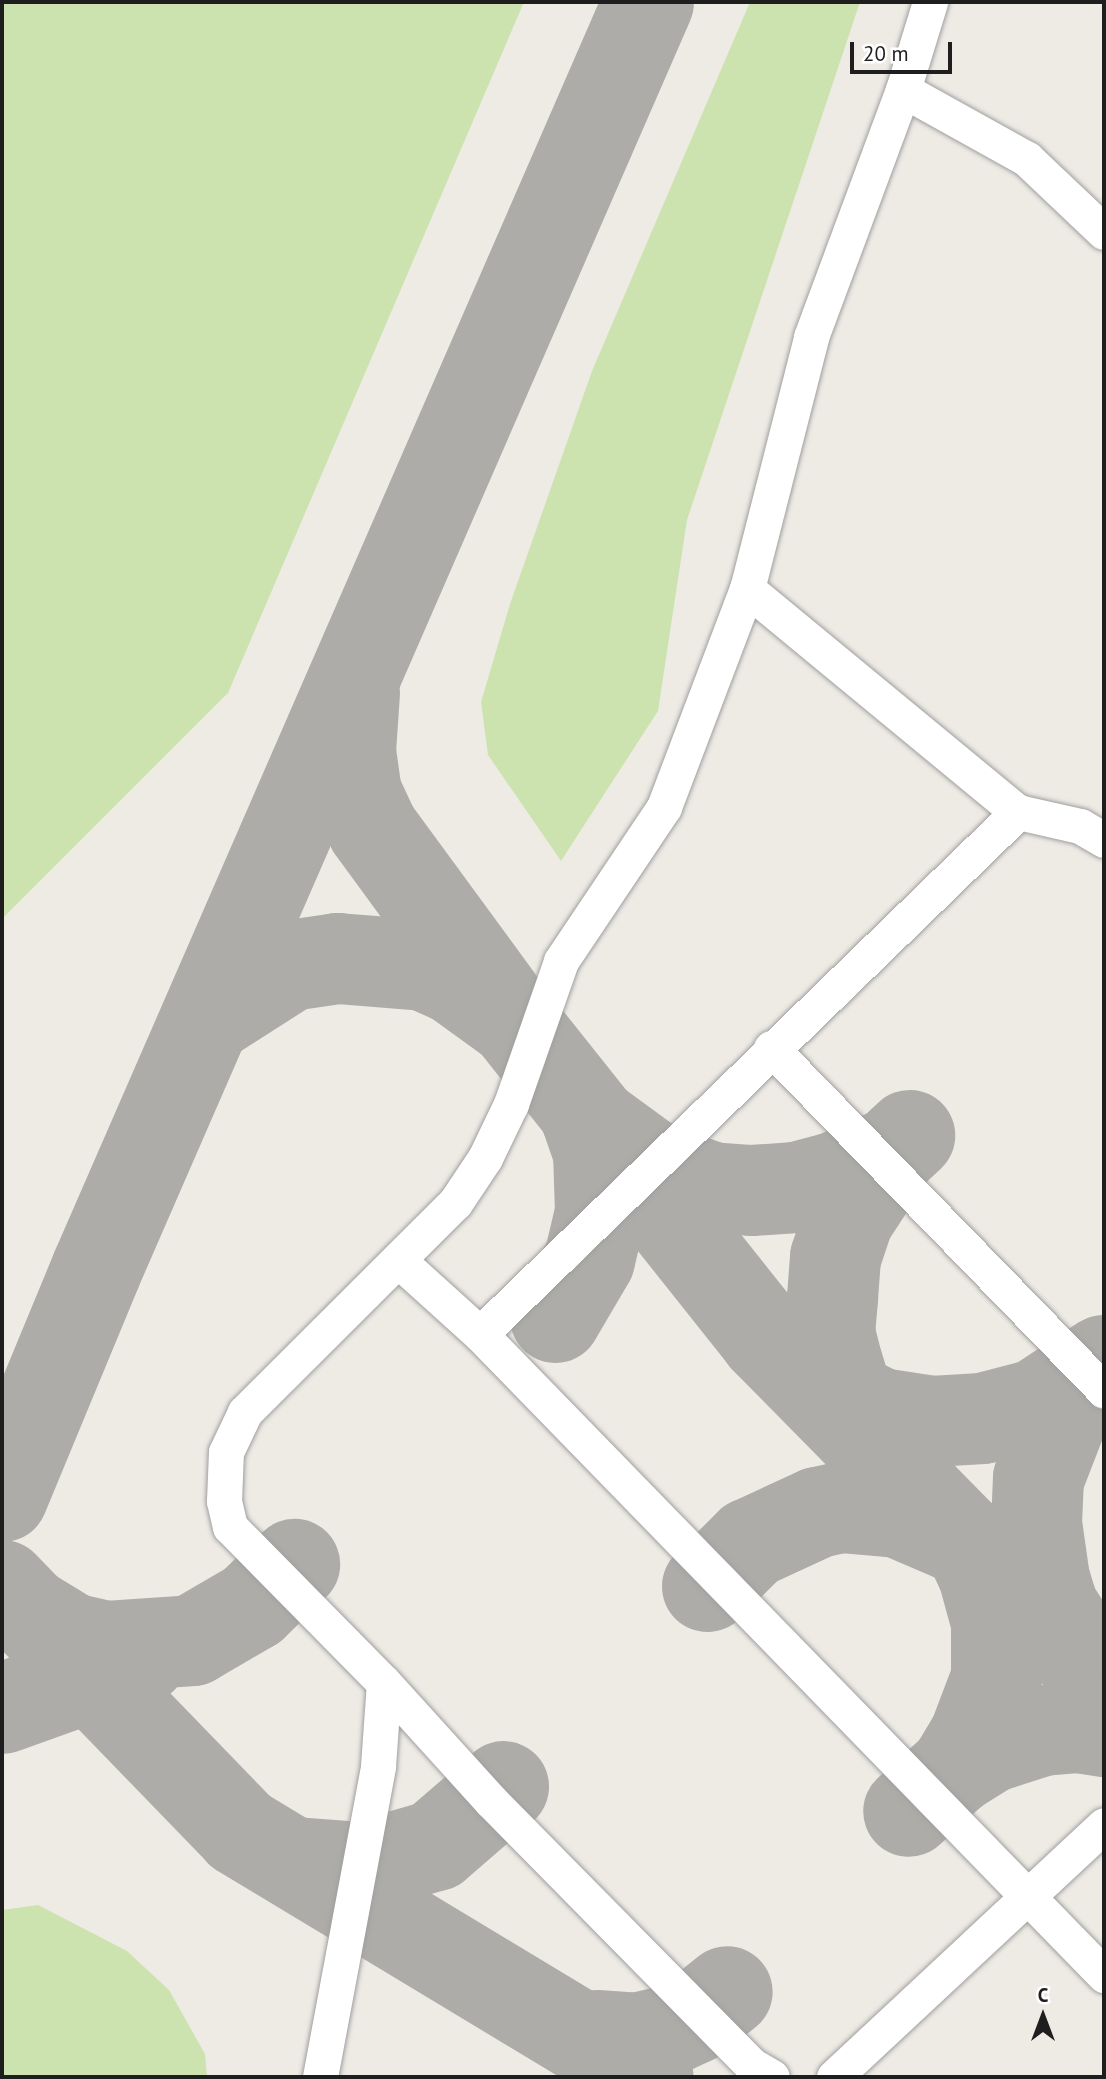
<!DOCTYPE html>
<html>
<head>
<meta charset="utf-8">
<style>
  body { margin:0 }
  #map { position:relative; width:1106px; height:2079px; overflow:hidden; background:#eeebe5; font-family:"PT Sans",sans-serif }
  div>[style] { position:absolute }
  .grass>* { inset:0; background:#cce3b0 }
  .taxiway>* { height:91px; margin:-45.5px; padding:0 45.5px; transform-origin:45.5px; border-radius:45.5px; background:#adaca8 }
  .roads { filter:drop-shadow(0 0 2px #9f9f9f) drop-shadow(0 0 2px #9f9f9f) }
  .minor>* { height:35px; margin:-17.5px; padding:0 17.5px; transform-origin:17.5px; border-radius:17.5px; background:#fff }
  span { translate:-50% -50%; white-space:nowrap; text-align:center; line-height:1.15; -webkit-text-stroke:6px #fff; paint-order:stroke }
  .frame { position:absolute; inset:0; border:4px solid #1e1e1e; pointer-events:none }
  .north { position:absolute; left:1008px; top:1981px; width:70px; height:70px; -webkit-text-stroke:5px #fff; paint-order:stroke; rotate:0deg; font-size:19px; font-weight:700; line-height:28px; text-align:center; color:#1e1e1e }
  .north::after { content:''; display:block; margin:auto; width:24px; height:32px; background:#1e1e1e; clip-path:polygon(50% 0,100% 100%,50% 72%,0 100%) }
  .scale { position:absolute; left:850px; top:42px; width:102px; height:32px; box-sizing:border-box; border:4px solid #1e1e1e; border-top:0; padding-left:9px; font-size:21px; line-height:24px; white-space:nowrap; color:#1e1e1e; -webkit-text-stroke:5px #fff; paint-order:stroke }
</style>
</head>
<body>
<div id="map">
  <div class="grass">
    <div style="clip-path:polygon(2px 2px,524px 2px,228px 693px,2px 919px)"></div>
    <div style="clip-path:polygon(750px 2px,860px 2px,687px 520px,658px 711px,561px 861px,488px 755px,481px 702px,510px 604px,592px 371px)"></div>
    <div style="clip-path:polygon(38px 1905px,127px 1951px,169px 1990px,205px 2054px,207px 2077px,2px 2077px,2px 1910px)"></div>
  </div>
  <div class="taxiway">
    <div style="left:354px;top:692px;width:59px;rotate:93.9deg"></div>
    <div style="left:350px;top:751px;width:42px;rotate:81.9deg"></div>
    <div style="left:356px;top:793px;width:38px;rotate:65deg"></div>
    <div style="left:372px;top:828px;width:212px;rotate:53.8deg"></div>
    <div style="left:207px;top:1018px;width:98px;rotate:-32.6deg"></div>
    <div style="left:290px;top:965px;width:48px;rotate:-8.5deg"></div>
    <div style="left:337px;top:958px;width:87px;rotate:4.6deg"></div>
    <div style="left:424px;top:965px;width:34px;rotate:24deg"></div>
    <div style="left:455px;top:979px;width:72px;rotate:35.9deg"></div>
    <div style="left:513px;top:1021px;width:404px;rotate:51.5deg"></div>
    <div style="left:764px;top:1337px;width:484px;rotate:45.4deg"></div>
    <div style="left:555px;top:1317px;width:67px;rotate:-59.6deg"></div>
    <div style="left:589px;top:1259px;width:48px;rotate:-76.8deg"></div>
    <div style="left:600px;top:1212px;width:60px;rotate:-91.9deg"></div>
    <div style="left:598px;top:1152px;width:37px;rotate:-109deg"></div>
    <div style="left:586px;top:1117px;width:83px;rotate:36.2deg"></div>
    <div style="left:653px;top:1166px;width:62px;rotate:19.9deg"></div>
    <div style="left:711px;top:1187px;width:40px;rotate:4.3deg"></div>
    <div style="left:751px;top:1190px;width:45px;rotate:-3.8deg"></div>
    <div style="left:796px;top:1187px;width:39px;rotate:-15deg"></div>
    <div style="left:834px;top:1177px;width:62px;rotate:-23.7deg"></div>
    <div style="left:891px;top:1152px;width:25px;rotate:-43deg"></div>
    <div style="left:822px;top:1384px;width:65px;rotate:26.6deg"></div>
    <div style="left:880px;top:1413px;width:53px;rotate:8.7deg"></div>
    <div style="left:932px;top:1421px;width:50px;rotate:-3.4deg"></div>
    <div style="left:982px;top:1418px;width:56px;rotate:-14.5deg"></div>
    <div style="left:1036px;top:1404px;width:80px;rotate:-33.3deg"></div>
    <div style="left:867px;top:1432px;width:38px;rotate:-120deg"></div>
    <div style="left:848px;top:1399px;width:37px;rotate:-107deg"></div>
    <div style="left:837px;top:1364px;width:32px;rotate:-104deg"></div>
    <div style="left:829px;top:1333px;width:36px;rotate:-85deg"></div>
    <div style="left:832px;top:1297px;width:40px;rotate:-85.7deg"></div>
    <div style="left:835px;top:1257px;width:41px;rotate:-71.6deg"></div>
    <div style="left:848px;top:1218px;width:79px;rotate:-56.9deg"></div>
    <div style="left:2px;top:1496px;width:246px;rotate:-67.5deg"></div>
    <div style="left:96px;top:1269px;width:1382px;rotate:-66.46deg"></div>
    <div style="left:2px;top:1585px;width:342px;rotate:45.9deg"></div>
    <div style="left:240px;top:1831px;width:476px;rotate:31.1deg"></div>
    <div style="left:707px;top:1586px;width:61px;rotate:-45deg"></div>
    <div style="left:750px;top:1543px;width:74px;rotate:-24.8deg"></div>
    <div style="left:817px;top:1512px;width:25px;rotate:-12deg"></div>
    <div style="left:841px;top:1507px;width:57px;rotate:5deg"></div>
    <div style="left:898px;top:1512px;width:76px;rotate:23.2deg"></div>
    <div style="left:968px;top:1542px;width:35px;rotate:65deg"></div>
    <div style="left:983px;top:1574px;width:50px;rotate:74.8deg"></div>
    <div style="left:996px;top:1622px;width:56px;rotate:90deg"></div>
    <div style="left:996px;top:1678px;width:62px;rotate:110.8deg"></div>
    <div style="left:974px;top:1736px;width:39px;rotate:121deg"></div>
    <div style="left:954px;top:1769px;width:62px;rotate:137.6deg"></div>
    <div style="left:30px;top:1613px;width:48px;rotate:31.4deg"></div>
    <div style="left:71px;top:1638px;width:37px;rotate:13deg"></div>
    <div style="left:107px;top:1646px;width:85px;rotate:-4deg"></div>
    <div style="left:192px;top:1640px;width:69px;rotate:-30.3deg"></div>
    <div style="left:252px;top:1605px;width:59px;rotate:-44.3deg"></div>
    <div style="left:1072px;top:1637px;width:35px;rotate:-123deg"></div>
    <div style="left:1053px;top:1608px;width:30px;rotate:-107deg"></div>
    <div style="left:1044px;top:1579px;width:57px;rotate:-98.1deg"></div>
    <div style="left:1036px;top:1523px;width:45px;rotate:-87.5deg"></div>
    <div style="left:1038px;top:1478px;width:66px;rotate:-68.8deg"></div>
    <div style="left:1062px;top:1416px;width:62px;rotate:-55.5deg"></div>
    <div style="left:2px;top:1708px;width:148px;rotate:-19.8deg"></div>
    <div style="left:954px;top:1769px;width:41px;rotate:-32.2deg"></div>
    <div style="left:989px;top:1747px;width:56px;rotate:-17.8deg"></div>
    <div style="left:1042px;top:1730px;width:36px;rotate:-5deg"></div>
    <div style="left:1078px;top:1727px;width:26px;rotate:9deg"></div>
    <div style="left:295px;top:1862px;width:63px;rotate:4.5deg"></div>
    <div style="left:358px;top:1867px;width:80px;rotate:-15.9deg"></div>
    <div style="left:435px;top:1845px;width:90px;rotate:-40.9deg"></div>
    <div style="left:596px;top:2035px;width:39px;rotate:4deg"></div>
    <div style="left:635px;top:2038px;width:31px;rotate:-13deg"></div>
    <div style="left:665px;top:2031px;width:31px;rotate:-25deg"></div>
    <div style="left:693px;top:2018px;width:43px;rotate:-38.5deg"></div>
  </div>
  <div class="roads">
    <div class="minor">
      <div style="left:903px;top:90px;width:142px;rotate:29.1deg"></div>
      <div style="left:1027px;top:159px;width:106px;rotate:43.5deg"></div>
      <div style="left:747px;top:589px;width:351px;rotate:39.5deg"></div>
      <div style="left:1018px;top:812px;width:64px;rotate:12.7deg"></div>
      <div style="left:1080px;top:826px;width:28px;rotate:30deg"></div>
      <div style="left:771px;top:1048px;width:478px;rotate:45.8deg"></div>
      <div style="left:398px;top:1260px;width:110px;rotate:42.1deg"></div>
      <div style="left:480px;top:1334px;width:895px;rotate:45.77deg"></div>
      <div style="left:480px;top:1334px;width:750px;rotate:-44.14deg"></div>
      <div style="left:384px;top:1683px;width:158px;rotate:47.8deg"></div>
      <div style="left:490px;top:1800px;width:372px;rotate:45.4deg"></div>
      <div style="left:751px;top:2065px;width:24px;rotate:30deg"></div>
      <div style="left:320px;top:2077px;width:316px;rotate:-79.4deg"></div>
      <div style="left:378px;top:1766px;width:83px;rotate:-85.9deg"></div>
      <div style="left:384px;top:1683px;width:219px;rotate:-134.6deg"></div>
      <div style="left:230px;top:1527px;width:27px;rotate:-103deg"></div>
      <div style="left:224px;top:1501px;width:49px;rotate:-87.7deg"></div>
      <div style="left:226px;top:1452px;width:44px;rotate:-64.6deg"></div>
      <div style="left:245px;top:1412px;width:296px;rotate:-44.9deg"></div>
      <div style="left:455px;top:1203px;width:54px;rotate:-56.3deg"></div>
      <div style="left:485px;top:1158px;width:60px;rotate:-64.3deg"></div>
      <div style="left:511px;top:1104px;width:151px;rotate:-70.7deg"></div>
      <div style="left:561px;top:961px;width:185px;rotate:-56.2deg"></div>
      <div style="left:664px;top:807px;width:233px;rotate:-69.2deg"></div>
      <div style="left:747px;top:589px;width:260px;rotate:-75.7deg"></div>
      <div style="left:811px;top:337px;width:264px;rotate:-69.6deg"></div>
      <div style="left:903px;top:90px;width:92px;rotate:-72.9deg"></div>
      <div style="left:834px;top:2077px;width:369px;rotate:-43deg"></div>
    </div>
  </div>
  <div class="frame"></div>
  <div class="north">С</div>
  <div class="scale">20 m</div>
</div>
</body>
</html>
